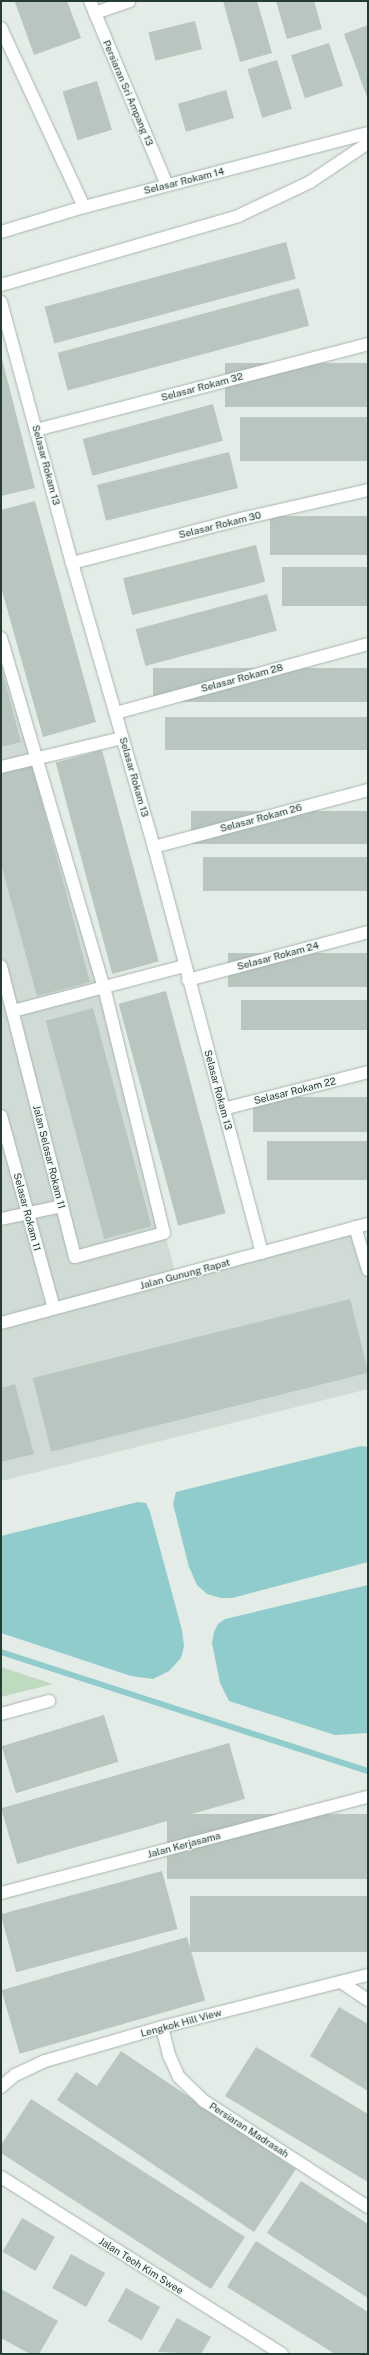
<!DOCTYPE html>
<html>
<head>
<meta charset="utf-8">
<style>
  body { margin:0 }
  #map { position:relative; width:369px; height:2355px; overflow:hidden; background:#e3ece6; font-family:"Public Sans",sans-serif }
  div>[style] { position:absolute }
  .built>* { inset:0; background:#d1dbd5 }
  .green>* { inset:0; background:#bedbc0 }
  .water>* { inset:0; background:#8fcccb }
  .stream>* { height:6px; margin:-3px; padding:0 3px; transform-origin:3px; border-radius:3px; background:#8fcccb }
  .building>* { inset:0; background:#b8c6bf; transform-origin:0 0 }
  .roads { filter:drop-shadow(0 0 1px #a6b4ac) drop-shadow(0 0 1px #a6b4ac) }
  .street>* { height:12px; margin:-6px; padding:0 6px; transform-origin:6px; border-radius:6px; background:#fff }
  .secondary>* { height:12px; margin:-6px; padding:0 6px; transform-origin:6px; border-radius:6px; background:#fff }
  span { translate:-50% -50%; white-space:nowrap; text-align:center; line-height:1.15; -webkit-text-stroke:3px #f3f8f5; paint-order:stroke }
  .street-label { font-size:10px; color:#243c31 }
  .frame { position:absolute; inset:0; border:2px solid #243c31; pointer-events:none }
</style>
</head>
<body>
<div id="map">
  <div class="built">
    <div style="clip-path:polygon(1px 626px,176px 1275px,354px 1228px,368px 1274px,368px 1389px,1px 1481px)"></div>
  </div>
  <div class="green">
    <div style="clip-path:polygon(1px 1667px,53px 1684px,1px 1697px)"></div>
  </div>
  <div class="water">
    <div style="clip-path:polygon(361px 1446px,368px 1447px,368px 1562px,232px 1598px,221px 1598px,207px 1594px,197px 1585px,189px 1567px,173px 1504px,176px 1492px)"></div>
    <div style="clip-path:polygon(138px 1502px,146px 1503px,150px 1512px,182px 1630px,184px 1646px,181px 1658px,169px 1671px,153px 1679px,131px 1676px,1px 1633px,1px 1536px)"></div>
    <div style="clip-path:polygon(368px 1585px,368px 1733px,335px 1735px,229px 1701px,220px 1683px,212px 1643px,214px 1632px,218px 1624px,225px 1619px)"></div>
  </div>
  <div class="stream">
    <div style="left:1px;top:1652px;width:385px;rotate:18deg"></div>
  </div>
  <div class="building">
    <div style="clip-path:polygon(18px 1px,67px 1px,81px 38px,34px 55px,15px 2px)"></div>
    <div style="clip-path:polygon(223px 1px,257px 1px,272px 53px,240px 62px)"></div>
    <div style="clip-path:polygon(276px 1px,314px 1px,322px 29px,287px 39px)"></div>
    <div style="left:195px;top:21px;width:29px;height:48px;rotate:76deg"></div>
    <div style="clip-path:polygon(368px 25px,368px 100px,344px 34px)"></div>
    <div style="left:329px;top:43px;width:45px;height:40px;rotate:72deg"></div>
    <div style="left:277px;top:60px;width:51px;height:31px;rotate:73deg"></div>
    <div style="left:97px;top:81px;width:51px;height:36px;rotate:73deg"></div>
    <div style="left:226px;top:90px;width:29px;height:50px;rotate:74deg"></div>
    <div style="left:286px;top:242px;width:38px;height:250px;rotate:75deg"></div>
    <div style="left:299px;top:288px;width:39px;height:250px;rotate:75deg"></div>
    <div style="clip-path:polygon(1px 355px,35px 488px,1px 496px)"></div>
    <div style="left:368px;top:363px;width:44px;height:143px;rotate:90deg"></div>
    <div style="left:213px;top:404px;width:38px;height:135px;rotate:75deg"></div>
    <div style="left:368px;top:417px;width:44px;height:128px;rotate:90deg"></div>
    <div style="left:229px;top:452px;width:37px;height:136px;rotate:76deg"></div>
    <div style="clip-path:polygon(35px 501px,96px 722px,43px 737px,1px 587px,1px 510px)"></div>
    <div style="left:368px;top:516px;width:39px;height:98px;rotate:90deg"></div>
    <div style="left:256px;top:545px;width:38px;height:137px;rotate:76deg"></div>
    <div style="left:368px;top:567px;width:39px;height:86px;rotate:90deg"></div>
    <div style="left:267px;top:594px;width:38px;height:136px;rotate:75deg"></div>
    <div style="clip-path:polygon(1px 667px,21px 742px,1px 747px)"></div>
    <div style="left:368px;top:668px;width:34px;height:215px;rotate:90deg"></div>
    <div style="left:368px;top:717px;width:33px;height:203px;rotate:90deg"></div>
    <div style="left:102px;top:750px;width:219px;height:48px;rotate:75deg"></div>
    <div style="clip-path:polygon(32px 765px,90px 982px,37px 996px,1px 864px,1px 773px)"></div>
    <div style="left:368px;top:811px;width:33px;height:177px;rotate:90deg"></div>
    <div style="left:368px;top:857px;width:34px;height:165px;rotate:90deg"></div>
    <div style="left:368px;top:953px;width:34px;height:140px;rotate:90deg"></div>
    <div style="left:166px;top:991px;width:230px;height:49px;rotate:75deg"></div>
    <div style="left:368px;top:1000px;width:30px;height:127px;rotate:90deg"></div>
    <div style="left:93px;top:1008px;width:226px;height:49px;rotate:75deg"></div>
    <div style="left:368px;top:1097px;width:35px;height:115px;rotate:90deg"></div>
    <div style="left:368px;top:1141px;width:39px;height:101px;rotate:90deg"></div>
    <div style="left:350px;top:1299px;width:76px;height:327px;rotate:76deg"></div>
    <div style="clip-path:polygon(15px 1384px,34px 1454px,1px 1462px,1px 1388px)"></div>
    <div style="left:104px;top:1715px;width:49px;height:107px;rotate:73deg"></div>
    <div style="left:229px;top:1743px;width:58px;height:237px;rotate:74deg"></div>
    <div style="left:368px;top:1814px;width:65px;height:201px;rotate:90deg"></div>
    <div style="left:162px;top:1871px;width:60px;height:167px;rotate:75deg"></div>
    <div style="left:368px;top:1896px;width:56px;height:178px;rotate:90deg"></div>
    <div style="left:187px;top:1937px;width:66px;height:193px;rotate:74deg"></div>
    <div style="clip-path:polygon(339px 2007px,368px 2024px,368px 2091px,310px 2056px)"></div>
    <div style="clip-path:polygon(256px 2047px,368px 2114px,368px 2182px,225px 2096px)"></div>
    <div style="clip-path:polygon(121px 2051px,296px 2169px,254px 2232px,57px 2100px,76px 2072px,97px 2086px)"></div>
    <div style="clip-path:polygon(31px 2099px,245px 2237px,211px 2289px,1px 2153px,1px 2145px)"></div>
    <div style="clip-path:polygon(301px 2181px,368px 2224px,368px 2298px,267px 2233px)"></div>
    <div style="left:22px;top:2218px;width:38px;height:39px;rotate:30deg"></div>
    <div style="clip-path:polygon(256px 2241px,368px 2312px,368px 2354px,335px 2354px,227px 2287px)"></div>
    <div style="left:71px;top:2254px;width:39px;height:39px;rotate:29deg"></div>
    <div style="left:126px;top:2288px;width:39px;height:38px;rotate:29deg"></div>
    <div style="clip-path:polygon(1px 2289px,58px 2321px,39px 2354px,30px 2354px,1px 2338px)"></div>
    <div style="clip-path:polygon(177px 2318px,211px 2337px,201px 2354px,158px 2352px)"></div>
  </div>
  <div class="roads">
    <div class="street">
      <div style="left:90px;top:1px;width:199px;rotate:67.3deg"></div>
      <div style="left:95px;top:13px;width:36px;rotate:-19deg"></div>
      <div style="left:1px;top:28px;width:197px;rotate:65.1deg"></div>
      <div style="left:1px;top:232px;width:87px;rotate:-16.8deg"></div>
      <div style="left:84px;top:207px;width:293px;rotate:-14.6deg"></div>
      <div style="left:1px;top:285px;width:247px;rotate:-16.2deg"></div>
      <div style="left:238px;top:216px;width:80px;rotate:-25.3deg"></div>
      <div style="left:310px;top:182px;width:70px;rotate:-33.9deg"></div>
      <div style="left:1px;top:302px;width:270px;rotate:74.8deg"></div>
      <div style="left:72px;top:563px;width:296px;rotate:73.9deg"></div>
      <div style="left:154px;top:847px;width:420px;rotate:75.1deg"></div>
      <div style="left:36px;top:430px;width:343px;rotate:-14.5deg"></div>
      <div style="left:72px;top:563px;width:179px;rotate:-14.6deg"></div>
      <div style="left:245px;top:518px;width:126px;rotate:-12.8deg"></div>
      <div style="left:1px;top:638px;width:364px;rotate:73.6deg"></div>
      <div style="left:104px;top:987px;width:253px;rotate:76.3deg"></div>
      <div style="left:164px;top:1233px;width:92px;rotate:164.9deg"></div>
      <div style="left:75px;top:1257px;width:300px;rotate:-104.3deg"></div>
      <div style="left:116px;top:713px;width:261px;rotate:-15.3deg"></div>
      <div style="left:1px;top:767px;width:124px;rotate:-13.5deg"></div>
      <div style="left:154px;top:847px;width:221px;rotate:-14.9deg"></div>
      <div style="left:188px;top:980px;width:186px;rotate:-14.9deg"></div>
      <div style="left:13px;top:1011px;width:177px;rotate:-14.7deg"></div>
      <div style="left:223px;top:1109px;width:150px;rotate:-14.3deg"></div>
      <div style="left:1px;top:1116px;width:199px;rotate:74.6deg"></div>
      <div style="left:1px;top:1219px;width:62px;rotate:-12deg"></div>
      <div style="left:355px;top:1227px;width:45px;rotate:73.2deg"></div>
      <div style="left:1px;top:1714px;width:50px;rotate:-15.2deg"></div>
      <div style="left:1px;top:1893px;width:379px;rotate:-14.7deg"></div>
      <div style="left:341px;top:1982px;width:32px;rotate:34deg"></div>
      <div style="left:162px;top:2027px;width:29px;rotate:76deg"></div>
      <div style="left:169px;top:2055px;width:24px;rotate:66deg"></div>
      <div style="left:179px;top:2077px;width:35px;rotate:44deg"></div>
      <div style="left:204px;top:2101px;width:195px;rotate:32.9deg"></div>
      <div style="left:1px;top:2087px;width:18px;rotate:-41deg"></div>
      <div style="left:15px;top:2075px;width:33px;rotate:-25deg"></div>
      <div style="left:45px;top:2061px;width:122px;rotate:-16.2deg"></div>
      <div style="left:162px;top:2027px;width:212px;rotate:-14.2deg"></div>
      <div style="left:1px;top:2177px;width:332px;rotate:32.2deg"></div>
    </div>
    <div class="secondary">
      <div style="left:1px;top:1323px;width:380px;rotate:-15.1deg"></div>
    </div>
  </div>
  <div class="street-label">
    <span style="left:128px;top:93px;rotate:67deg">Persiaran Sri Ampang 13</span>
    <span style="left:184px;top:181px;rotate:-14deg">Selasar Rokam 14</span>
    <span style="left:202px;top:387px;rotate:-15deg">Selasar Rokam 32</span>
    <span style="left:46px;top:465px;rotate:75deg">Selasar Rokam 13</span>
    <span style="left:220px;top:525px;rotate:-14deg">Selasar Rokam 30</span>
    <span style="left:242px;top:678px;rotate:-15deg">Selasar Rokam 28</span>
    <span style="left:134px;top:777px;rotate:74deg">Selasar Rokam 13</span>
    <span style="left:261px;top:818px;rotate:-15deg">Selasar Rokam 26</span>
    <span style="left:278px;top:956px;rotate:-15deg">Selasar Rokam 24</span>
    <span style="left:218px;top:1090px;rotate:75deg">Selasar Rokam 13</span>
    <span style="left:295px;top:1091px;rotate:-14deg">Selasar Rokam 22</span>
    <span style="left:49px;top:1157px;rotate:76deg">Jalan Selasar Rokam 11</span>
    <span style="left:27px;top:1212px;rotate:75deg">Selasar Rokam 11</span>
    <span style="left:185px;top:1274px;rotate:-15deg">Jalan Gunung Rapat</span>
    <span style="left:184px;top:1845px;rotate:-15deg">Jalan Kerjasama</span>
    <span style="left:181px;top:2023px;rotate:-15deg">Lengkok Hill View</span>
    <span style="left:249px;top:2130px;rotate:33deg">Persiaran Madrasah</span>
    <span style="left:141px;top:2266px;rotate:32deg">Jalan Teoh Kim Swee</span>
  </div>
  <div class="frame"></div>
</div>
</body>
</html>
